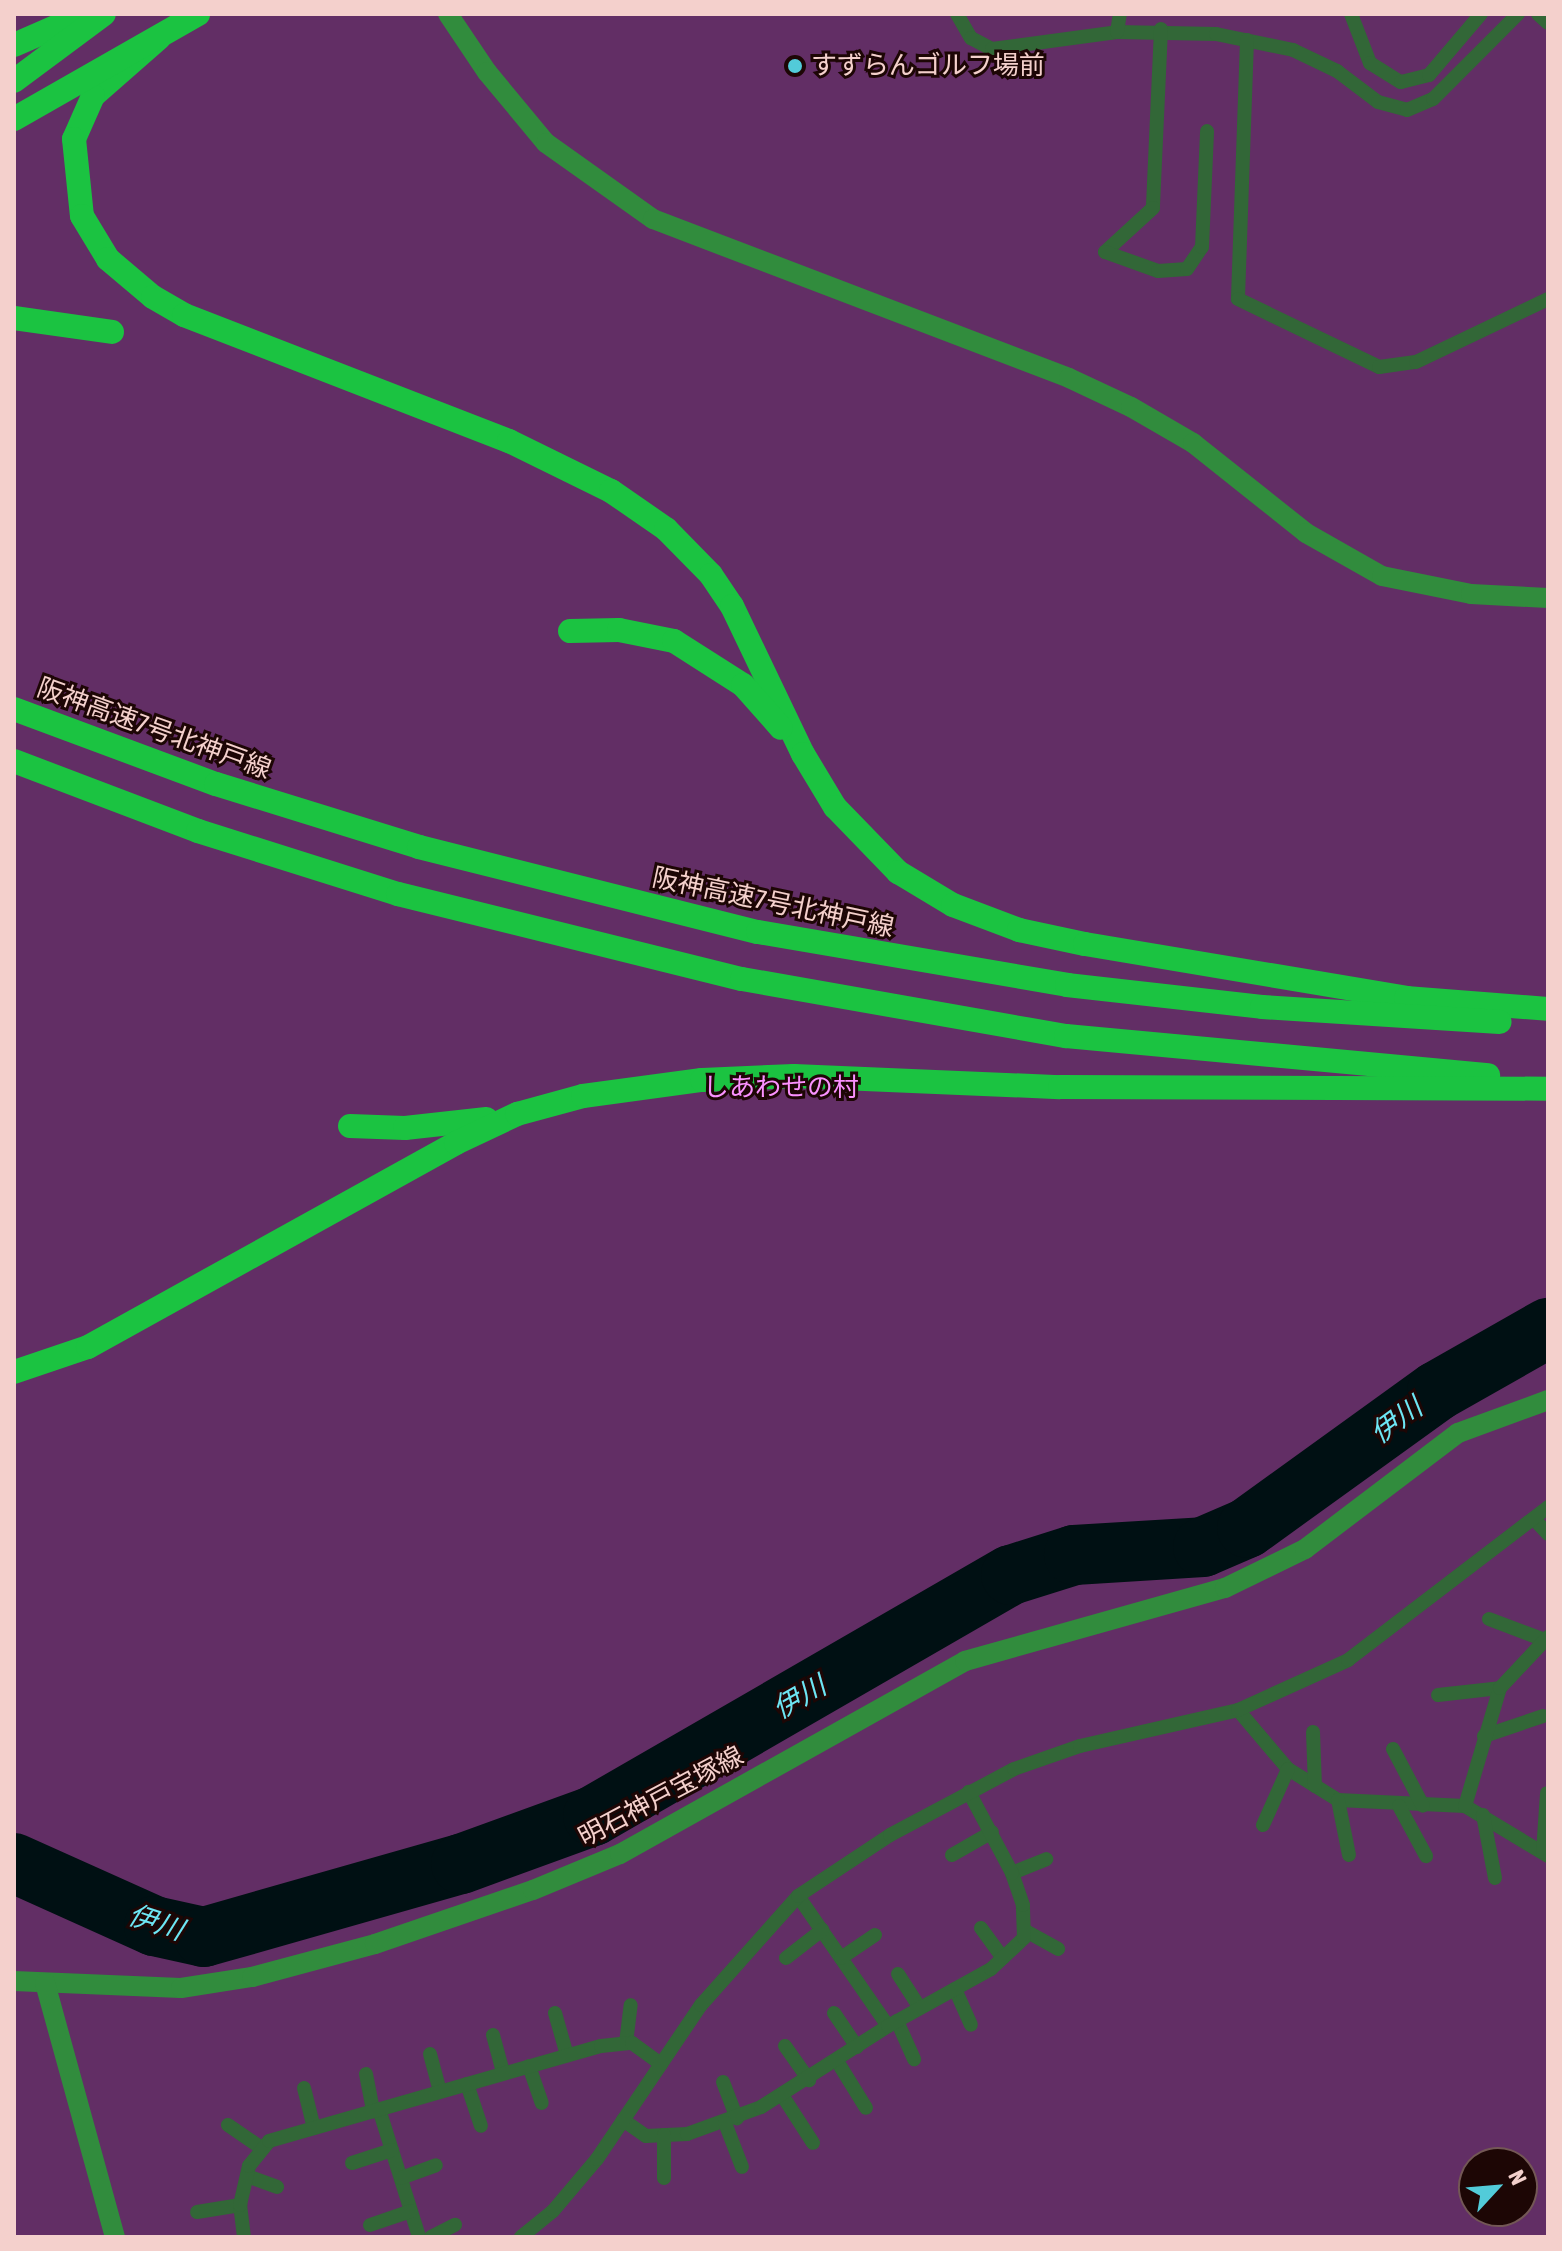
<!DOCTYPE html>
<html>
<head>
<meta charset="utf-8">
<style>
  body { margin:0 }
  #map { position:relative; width:1562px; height:2251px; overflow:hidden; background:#450f0e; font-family:"Asap Condensed","Noto Sans JP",sans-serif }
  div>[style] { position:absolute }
  .green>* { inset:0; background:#622e65 }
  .river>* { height:60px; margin:-30px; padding:0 30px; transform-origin:30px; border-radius:30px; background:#001013 }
  .lane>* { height:14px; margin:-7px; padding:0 7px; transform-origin:7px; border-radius:7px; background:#326737 }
  .secondary>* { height:20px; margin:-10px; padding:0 10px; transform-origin:10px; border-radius:10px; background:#318c3d }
  .highway>* { height:24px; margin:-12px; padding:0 12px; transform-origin:12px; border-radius:12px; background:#1bc341 }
  .dots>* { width:22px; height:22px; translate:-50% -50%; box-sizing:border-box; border:4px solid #1d0605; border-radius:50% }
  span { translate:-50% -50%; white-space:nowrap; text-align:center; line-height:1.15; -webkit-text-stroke:6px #1d0605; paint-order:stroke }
  .poi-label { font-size:26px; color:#f4d0cc }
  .left { translate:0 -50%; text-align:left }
  .street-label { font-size:26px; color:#f4d0cc }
  .park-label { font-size:26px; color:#fa91fe }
  .water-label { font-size:28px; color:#6de6f4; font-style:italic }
  .frame { position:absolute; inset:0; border:16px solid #f4d0cc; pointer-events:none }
  .north { position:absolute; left:1458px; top:2147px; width:80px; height:80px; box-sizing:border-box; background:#1d0605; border:2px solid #735755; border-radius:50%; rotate:64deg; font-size:22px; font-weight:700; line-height:32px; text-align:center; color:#f4d0cc }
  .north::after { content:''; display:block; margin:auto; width:28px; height:36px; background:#52cbd9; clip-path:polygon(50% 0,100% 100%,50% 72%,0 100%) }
</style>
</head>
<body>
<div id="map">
  <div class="green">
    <div style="clip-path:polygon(evenodd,14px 14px,1548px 14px,1548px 2237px,14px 2237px,14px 14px,1474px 2163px,1522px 2163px,1522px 2211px,1474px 2211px,1474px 2163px)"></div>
  </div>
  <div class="river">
    <div style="left:14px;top:1863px;width:154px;rotate:24.2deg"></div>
    <div style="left:154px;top:1926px;width:51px;rotate:12.4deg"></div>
    <div style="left:204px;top:1937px;width:267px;rotate:-15.9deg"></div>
    <div style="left:461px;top:1864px;width:140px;rotate:-20deg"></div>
    <div style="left:593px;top:1816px;width:482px;rotate:-30deg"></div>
    <div style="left:1011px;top:1575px;width:66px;rotate:-17.6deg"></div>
    <div style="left:1074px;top:1555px;width:129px;rotate:-3.5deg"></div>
    <div style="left:1203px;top:1547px;width:48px;rotate:-23.4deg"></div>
    <div style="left:1247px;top:1528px;width:234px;rotate:-35.8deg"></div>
    <div style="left:1437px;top:1391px;width:128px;rotate:-29.6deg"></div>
  </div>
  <div class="lane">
    <div style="left:957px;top:14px;width:28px;rotate:60deg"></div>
    <div style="left:971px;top:38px;width:24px;rotate:28deg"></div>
    <div style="left:992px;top:49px;width:126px;rotate:-7.7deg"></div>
    <div style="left:1117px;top:32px;width:99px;rotate:1.2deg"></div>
    <div style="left:1216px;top:34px;width:79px;rotate:11.7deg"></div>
    <div style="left:1293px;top:50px;width:49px;rotate:25.5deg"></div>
    <div style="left:1337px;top:71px;width:51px;rotate:37.1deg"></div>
    <div style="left:1378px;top:102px;width:30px;rotate:15deg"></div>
    <div style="left:1407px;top:110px;width:28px;rotate:-23deg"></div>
    <div style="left:1433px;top:99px;width:120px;rotate:-45deg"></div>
    <div style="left:1351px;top:14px;width:53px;rotate:68.8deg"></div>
    <div style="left:1370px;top:63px;width:36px;rotate:32deg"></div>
    <div style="left:1401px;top:82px;width:29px;rotate:-14deg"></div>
    <div style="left:1429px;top:75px;width:80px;rotate:-49.6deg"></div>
    <div style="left:1538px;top:14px;width:13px;rotate:42deg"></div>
    <div style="left:1161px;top:29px;width:179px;rotate:92.6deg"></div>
    <div style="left:1153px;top:208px;width:65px;rotate:137.5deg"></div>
    <div style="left:1105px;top:252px;width:56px;rotate:19.7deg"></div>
    <div style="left:1158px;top:271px;width:29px;rotate:-4deg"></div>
    <div style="left:1187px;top:269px;width:27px;rotate:-56deg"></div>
    <div style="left:1202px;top:247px;width:116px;rotate:-87.5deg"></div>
    <div style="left:1117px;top:32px;width:18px;rotate:-81deg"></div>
    <div style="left:1247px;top:40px;width:259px;rotate:92deg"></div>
    <div style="left:1238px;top:299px;width:157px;rotate:25.7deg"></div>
    <div style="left:1379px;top:367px;width:37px;rotate:-8deg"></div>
    <div style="left:1416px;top:362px;width:146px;rotate:-25.5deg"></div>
    <div style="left:1535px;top:1520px;width:19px;rotate:47deg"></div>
    <div style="left:1489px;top:1619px;width:60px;rotate:20.6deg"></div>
    <div style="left:1438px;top:1695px;width:62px;rotate:-6.4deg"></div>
    <div style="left:1238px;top:1710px;width:77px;rotate:49.7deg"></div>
    <div style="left:1288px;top:1769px;width:59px;rotate:31.8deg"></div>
    <div style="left:1338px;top:1800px;width:127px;rotate:2.7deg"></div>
    <div style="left:1465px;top:1806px;width:97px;rotate:31.1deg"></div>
    <div style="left:1313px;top:1732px;width:54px;rotate:87.9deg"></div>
    <div style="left:1484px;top:1736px;width:62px;rotate:-18.7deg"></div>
    <div style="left:1393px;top:1749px;width:64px;rotate:62.2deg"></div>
    <div style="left:1338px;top:1800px;width:56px;rotate:78.7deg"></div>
    <div style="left:1399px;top:1806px;width:57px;rotate:61.6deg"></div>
    <div style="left:1465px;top:1806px;width:123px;rotate:-73.5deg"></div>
    <div style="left:1500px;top:1688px;width:70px;rotate:-46.7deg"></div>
    <div style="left:1483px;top:1815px;width:64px;rotate:79.2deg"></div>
    <div style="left:1263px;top:1825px;width:61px;rotate:-65.9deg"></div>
    <div style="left:1543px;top:1852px;width:59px;rotate:-86.1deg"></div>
    <div style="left:952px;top:1855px;width:46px;rotate:-29.9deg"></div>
    <div style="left:1012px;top:1873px;width:37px;rotate:-22deg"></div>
    <div style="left:798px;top:1896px;width:158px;rotate:55.3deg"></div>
    <div style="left:981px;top:1928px;width:37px;rotate:54deg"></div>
    <div style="left:1024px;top:1930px;width:39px;rotate:29deg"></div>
    <div style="left:786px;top:1958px;width:46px;rotate:-37.9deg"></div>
    <div style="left:841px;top:1958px;width:41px;rotate:-34.1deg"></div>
    <div style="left:898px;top:1974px;width:40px;rotate:57.1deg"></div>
    <div style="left:955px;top:1989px;width:39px;rotate:66deg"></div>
    <div style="left:555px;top:2013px;width:44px;rotate:74.1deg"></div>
    <div style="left:834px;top:2013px;width:41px;rotate:55.9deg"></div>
    <div style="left:897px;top:2021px;width:42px;rotate:65.9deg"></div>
    <div style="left:493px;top:2035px;width:39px;rotate:75deg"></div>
    <div style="left:626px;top:2043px;width:38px;rotate:-83deg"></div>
    <div style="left:785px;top:2046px;width:42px;rotate:54.8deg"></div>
    <div style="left:430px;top:2054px;width:38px;rotate:75deg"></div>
    <div style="left:837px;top:2061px;width:55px;rotate:58.3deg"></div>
    <div style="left:529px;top:2066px;width:39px;rotate:71deg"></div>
    <div style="left:366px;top:2074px;width:38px;rotate:79deg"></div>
    <div style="left:723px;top:2082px;width:39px;rotate:69deg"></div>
    <div style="left:467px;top:2084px;width:44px;rotate:71.6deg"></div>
    <div style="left:304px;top:2088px;width:41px;rotate:76deg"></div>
    <div style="left:782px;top:2095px;width:57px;rotate:57.1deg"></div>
    <div style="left:379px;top:2109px;width:134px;rotate:72.6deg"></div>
    <div style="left:623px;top:2120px;width:28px;rotate:35deg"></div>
    <div style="left:646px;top:2136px;width:41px;rotate:-2.8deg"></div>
    <div style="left:687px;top:2134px;width:79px;rotate:-20deg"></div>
    <div style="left:761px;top:2107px;width:151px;rotate:-32.5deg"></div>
    <div style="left:888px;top:2026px;width:118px;rotate:-29deg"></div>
    <div style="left:991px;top:1969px;width:45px;rotate:-43.2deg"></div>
    <div style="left:1024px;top:1938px;width:33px;rotate:-92deg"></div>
    <div style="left:1023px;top:1905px;width:34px;rotate:-109deg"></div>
    <div style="left:1012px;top:1873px;width:92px;rotate:-118deg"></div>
    <div style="left:725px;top:2123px;width:47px;rotate:68.9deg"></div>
    <div style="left:228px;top:2125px;width:42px;rotate:34.4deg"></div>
    <div style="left:664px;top:2135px;width:43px;rotate:90deg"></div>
    <div style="left:352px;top:2163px;width:42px;rotate:-18deg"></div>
    <div style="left:247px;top:2176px;width:32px;rotate:20deg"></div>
    <div style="left:401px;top:2178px;width:37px;rotate:-20deg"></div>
    <div style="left:197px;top:2212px;width:44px;rotate:-9.2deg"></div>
    <div style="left:370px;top:2225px;width:43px;rotate:-18.9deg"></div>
    <div style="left:244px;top:2237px;width:32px;rotate:-97deg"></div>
    <div style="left:240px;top:2205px;width:40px;rotate:-77deg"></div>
    <div style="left:249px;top:2166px;width:32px;rotate:-51deg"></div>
    <div style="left:269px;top:2141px;width:345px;rotate:-16deg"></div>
    <div style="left:601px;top:2046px;width:31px;rotate:-6deg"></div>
    <div style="left:632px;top:2043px;width:36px;rotate:36deg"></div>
    <div style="left:431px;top:2237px;width:27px;rotate:-27deg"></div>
    <div style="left:521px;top:2237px;width:41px;rotate:-39.1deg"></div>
    <div style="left:553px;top:2211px;width:68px;rotate:-49.8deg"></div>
    <div style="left:597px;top:2159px;width:186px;rotate:-56deg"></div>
    <div style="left:701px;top:2005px;width:146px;rotate:-48.3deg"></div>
    <div style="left:798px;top:1896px;width:110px;rotate:-33.5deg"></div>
    <div style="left:890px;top:1835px;width:140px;rotate:-28deg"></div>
    <div style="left:1014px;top:1769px;width:70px;rotate:-19.2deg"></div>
    <div style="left:1080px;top:1746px;width:162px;rotate:-12.8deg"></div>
    <div style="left:1238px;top:1710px;width:121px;rotate:-24.4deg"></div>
    <div style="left:1348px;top:1660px;width:252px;rotate:-37.4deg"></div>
  </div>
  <div class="secondary">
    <div style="left:448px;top:14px;width:70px;rotate:56.1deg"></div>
    <div style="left:487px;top:72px;width:92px;rotate:50.3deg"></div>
    <div style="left:546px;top:143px;width:131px;rotate:35.4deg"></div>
    <div style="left:653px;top:219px;width:445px;rotate:20.9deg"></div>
    <div style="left:1069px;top:378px;width:68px;rotate:25.1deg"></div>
    <div style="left:1131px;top:407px;width:72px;rotate:30.1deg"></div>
    <div style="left:1193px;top:443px;width:144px;rotate:38.5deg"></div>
    <div style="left:1306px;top:533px;width:87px;rotate:29.5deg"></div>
    <div style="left:1382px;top:576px;width:91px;rotate:11.4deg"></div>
    <div style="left:1471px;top:594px;width:77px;rotate:3deg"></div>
    <div style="left:14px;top:1981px;width:167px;rotate:2.4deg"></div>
    <div style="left:181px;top:1988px;width:72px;rotate:-8.8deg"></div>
    <div style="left:252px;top:1977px;width:127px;rotate:-15deg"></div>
    <div style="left:375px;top:1944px;width:167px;rotate:-18.9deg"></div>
    <div style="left:533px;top:1890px;width:94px;rotate:-22.5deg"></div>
    <div style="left:620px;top:1854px;width:395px;rotate:-29.2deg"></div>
    <div style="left:965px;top:1661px;width:270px;rotate:-15.7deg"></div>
    <div style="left:1225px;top:1588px;width:89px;rotate:-26deg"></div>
    <div style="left:1305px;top:1549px;width:192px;rotate:-37.2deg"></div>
    <div style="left:1458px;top:1433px;width:96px;rotate:-20.1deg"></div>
    <div style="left:45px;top:1983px;width:263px;rotate:74.6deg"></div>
  </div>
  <div class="highway">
    <div style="left:159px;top:38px;width:88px;rotate:138.7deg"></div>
    <div style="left:93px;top:96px;width:47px;rotate:113.8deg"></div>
    <div style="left:74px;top:139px;width:77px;rotate:84.1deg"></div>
    <div style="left:82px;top:216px;width:50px;rotate:58.8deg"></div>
    <div style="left:108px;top:259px;width:59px;rotate:40.2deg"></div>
    <div style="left:153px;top:297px;width:36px;rotate:30deg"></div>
    <div style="left:184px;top:315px;width:349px;rotate:21.2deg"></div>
    <div style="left:509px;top:441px;width:114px;rotate:26.1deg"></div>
    <div style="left:611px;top:491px;width:67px;rotate:34.6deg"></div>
    <div style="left:666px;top:529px;width:64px;rotate:45.6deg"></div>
    <div style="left:711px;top:575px;width:37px;rotate:56deg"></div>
    <div style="left:732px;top:606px;width:164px;rotate:64.4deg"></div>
    <div style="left:803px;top:754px;width:62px;rotate:58.9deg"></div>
    <div style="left:835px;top:807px;width:91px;rotate:45.9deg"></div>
    <div style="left:898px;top:872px;width:64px;rotate:31deg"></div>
    <div style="left:953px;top:905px;width:71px;rotate:20.7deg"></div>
    <div style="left:1019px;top:930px;width:67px;rotate:12deg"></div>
    <div style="left:1085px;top:944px;width:326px;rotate:9.5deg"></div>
    <div style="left:1406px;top:998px;width:142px;rotate:4.4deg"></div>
    <div style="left:14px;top:45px;width:77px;rotate:-23.6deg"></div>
    <div style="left:14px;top:81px;width:112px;rotate:-36.7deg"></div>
    <div style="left:14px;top:119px;width:212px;rotate:-29.7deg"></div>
    <div style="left:14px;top:318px;width:99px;rotate:8.1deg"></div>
    <div style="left:570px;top:631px;width:49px;rotate:-1.2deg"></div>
    <div style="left:619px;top:630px;width:56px;rotate:11.3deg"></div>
    <div style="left:674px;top:641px;width:82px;rotate:32.5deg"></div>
    <div style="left:743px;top:685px;width:57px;rotate:48.5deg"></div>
    <div style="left:14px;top:709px;width:215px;rotate:20.4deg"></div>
    <div style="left:216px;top:784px;width:213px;rotate:17.2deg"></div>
    <div style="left:419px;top:847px;width:349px;rotate:14.1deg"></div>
    <div style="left:758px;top:932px;width:314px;rotate:9.7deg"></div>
    <div style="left:1067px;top:985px;width:196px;rotate:6.4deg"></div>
    <div style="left:1262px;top:1007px;width:238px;rotate:3.6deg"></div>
    <div style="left:14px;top:761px;width:197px;rotate:20.8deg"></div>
    <div style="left:198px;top:831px;width:210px;rotate:17.5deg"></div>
    <div style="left:398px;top:894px;width:354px;rotate:13.9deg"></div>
    <div style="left:742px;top:979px;width:329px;rotate:10deg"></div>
    <div style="left:1066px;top:1036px;width:424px;rotate:5.3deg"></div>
    <div style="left:350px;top:1126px;width:55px;rotate:2.1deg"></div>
    <div style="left:405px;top:1128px;width:82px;rotate:-6.3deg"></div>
    <div style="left:14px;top:1372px;width:78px;rotate:-18.7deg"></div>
    <div style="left:88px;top:1347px;width:421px;rotate:-29deg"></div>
    <div style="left:456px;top:1143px;width:68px;rotate:-25.4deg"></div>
    <div style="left:517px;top:1114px;width:68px;rotate:-15.3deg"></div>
    <div style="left:583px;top:1096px;width:120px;rotate:-7.7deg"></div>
    <div style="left:702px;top:1080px;width:92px;rotate:-2.5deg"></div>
    <div style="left:794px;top:1076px;width:266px;rotate:2.4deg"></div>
    <div style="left:1060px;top:1087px;width:488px;rotate:0.2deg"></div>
  </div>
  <div class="dots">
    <div style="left:795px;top:66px;background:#52cbd9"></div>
  </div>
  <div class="poi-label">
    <span class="left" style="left:811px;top:66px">すずらんゴルフ場前</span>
  </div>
  <div class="street-label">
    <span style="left:154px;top:729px;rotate:20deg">阪神高速7号北神戸線</span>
    <span style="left:773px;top:903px;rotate:12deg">阪神高速7号北神戸線</span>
    <span style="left:661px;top:1797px;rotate:-28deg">明石神戸宝塚線</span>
  </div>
  <div class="park-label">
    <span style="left:781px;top:1088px">しあわせの村</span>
  </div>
  <div class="water-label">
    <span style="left:1396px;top:1420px;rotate:-36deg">伊川</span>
    <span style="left:799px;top:1697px;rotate:-30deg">伊川</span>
    <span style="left:156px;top:1922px;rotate:18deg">伊川</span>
  </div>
  <div class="frame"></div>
  <div class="north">N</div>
</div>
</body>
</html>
